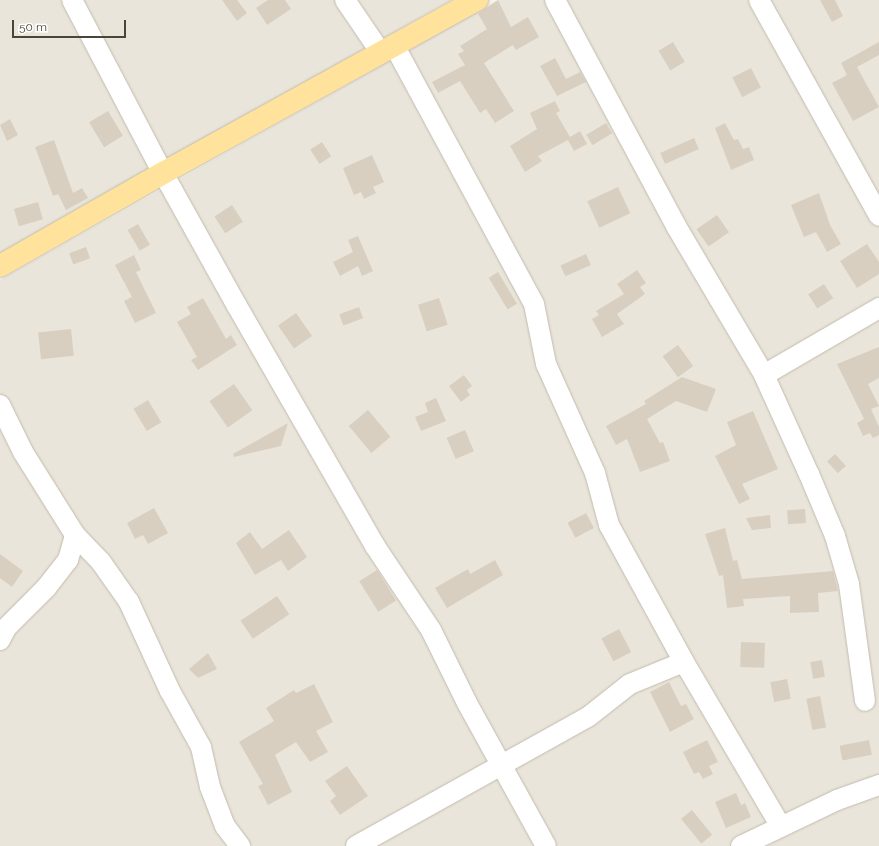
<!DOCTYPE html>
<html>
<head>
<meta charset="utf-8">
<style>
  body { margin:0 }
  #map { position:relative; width:879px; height:846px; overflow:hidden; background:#f6f3ec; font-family:Raleway,sans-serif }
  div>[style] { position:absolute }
  .residential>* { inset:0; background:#eae5da }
  .building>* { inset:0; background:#d8cfc1; transform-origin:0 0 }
  .roads { filter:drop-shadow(0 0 1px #c2bbae) drop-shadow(0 0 1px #c2bbae) }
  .minor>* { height:20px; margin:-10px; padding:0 10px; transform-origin:10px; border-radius:10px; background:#fff }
  .major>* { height:22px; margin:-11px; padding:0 11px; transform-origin:11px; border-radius:11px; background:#ffe39c }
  span { translate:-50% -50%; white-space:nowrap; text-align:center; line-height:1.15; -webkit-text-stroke:3.5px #fff; paint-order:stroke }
  .scale { position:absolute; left:12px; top:20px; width:114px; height:18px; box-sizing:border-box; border:2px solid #4b4439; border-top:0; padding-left:5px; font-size:12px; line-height:14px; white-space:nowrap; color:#4b4439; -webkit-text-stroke:3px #fff; paint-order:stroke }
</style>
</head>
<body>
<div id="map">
  <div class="residential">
    <div style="clip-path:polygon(0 0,451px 0,0 254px)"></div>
    <div style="clip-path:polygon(498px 0,879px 0,879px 846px,0 846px,0 280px)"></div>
  </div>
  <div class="building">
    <div style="clip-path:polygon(222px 0,237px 0,247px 13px,237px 21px)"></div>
    <div style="clip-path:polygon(268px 0,285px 0,291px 9px,267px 25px,256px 8px)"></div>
    <div style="clip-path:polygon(498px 0,511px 27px,528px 17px,539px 37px,516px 50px,513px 45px,484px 63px,514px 111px,495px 123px,486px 109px,480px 113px,460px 81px,438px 93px,432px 82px,465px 65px,458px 54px,464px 51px,460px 46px,487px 29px,478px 14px)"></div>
    <div style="clip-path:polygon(820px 0,835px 0,843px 16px,832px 22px)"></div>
    <div style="left:673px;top:42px;width:23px;height:17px;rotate:59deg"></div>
    <div style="clip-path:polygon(879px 42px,879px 55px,857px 67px,879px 107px,853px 121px,832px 83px,847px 75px,841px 63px)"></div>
    <div style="clip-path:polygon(555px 58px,566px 79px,580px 72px,586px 82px,557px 96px,540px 66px)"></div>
    <div style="left:751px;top:68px;width:22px;height:21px;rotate:63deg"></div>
    <div style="clip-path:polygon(555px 101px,560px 111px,556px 113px,570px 137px,580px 131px,587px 144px,574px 151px,568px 140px,538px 156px,542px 161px,525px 172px,510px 146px,537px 129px,530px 113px)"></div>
    <div style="left:108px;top:111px;width:29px;height:22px;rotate:59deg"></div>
    <div style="clip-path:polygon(10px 119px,18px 135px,7px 141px,0 125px)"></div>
    <div style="left:606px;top:123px;width:12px;height:23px;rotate:59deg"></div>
    <div style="clip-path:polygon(725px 123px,734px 140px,738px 139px,743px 149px,749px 147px,754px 160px,731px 170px,715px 128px)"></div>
    <div style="left:694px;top:138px;width:12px;height:37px;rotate:66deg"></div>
    <div style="clip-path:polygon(54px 140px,73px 193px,82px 188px,88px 198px,66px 210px,58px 194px,53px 196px,35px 147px)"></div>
    <div style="left:322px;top:142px;width:17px;height:14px;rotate:57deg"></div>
    <div style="clip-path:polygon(372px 155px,384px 182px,373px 187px,376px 193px,364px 199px,361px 192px,354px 195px,343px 168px)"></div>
    <div style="left:618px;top:187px;width:29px;height:34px;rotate:65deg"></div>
    <div style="clip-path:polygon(819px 193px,830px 225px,841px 244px,827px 252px,816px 232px,804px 237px,791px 205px)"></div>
    <div style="left:38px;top:202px;width:18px;height:25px;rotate:74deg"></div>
    <div style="left:232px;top:205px;width:20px;height:21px;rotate:57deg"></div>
    <div style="left:717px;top:215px;width:21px;height:25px;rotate:55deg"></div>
    <div style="left:138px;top:224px;width:24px;height:12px;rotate:60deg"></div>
    <div style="clip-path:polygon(358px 236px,373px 271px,362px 276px,358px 266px,340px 276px,333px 262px,353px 252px,348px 240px)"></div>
    <div style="clip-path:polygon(867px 244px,879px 262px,879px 274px,857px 288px,840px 261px)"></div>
    <div style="left:86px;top:247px;width:12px;height:18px;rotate:70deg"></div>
    <div style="left:586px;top:254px;width:12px;height:28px;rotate:66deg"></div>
    <div style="clip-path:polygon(134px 255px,141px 270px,136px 272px,156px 313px,135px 323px,124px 301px,132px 297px,115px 265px)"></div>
    <div style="clip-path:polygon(637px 270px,646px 283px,640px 287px,645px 294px,617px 314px,624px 324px,602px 337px,592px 319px,599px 315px,596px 311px,624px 294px,617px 284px)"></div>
    <div style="left:498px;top:272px;width:37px;height:11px;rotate:59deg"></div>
    <div style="left:824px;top:284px;width:17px;height:19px;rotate:57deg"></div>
    <div style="clip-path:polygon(203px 298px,226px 339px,231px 335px,237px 345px,198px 370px,191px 360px,197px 357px,177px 322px,191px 314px,187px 307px)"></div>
    <div style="left:439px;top:298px;width:28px;height:22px;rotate:72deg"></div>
    <div style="left:359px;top:307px;width:12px;height:21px;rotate:70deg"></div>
    <div style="left:296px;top:313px;width:28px;height:22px;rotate:55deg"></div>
    <div style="left:71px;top:329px;width:27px;height:33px;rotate:84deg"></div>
    <div style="left:678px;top:345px;width:26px;height:19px;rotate:54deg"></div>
    <div style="clip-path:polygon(879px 347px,879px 378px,868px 384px,879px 406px,871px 409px,879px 427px,879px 435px,873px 438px,870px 433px,863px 436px,857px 423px,864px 419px,837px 364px)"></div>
    <div style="clip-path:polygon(464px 375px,472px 386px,467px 390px,470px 395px,461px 402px,449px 386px)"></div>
    <div style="clip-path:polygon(682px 377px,716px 389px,707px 412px,676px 401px,647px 419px,660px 443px,663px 442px,670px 461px,640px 472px,627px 439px,616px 445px,606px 426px,646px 404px,644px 401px)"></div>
    <div style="left:234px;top:384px;width:32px;height:30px;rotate:55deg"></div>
    <div style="clip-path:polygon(436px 398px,446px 421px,421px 431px,415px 417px,428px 412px,425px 403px)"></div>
    <div style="left:148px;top:400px;width:26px;height:17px;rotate:59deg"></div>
    <div style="left:368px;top:410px;width:35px;height:25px;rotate:50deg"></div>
    <div style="clip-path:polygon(753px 411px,778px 469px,742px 484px,750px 499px,739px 504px,715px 456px,736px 445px,727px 422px)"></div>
    <div style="clip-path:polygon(288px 423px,281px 446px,234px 457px,233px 454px)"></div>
    <div style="left:465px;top:430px;width:23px;height:20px;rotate:67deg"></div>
    <div style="left:835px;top:454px;width:16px;height:11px;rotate:47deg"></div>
    <div style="clip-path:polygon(154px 508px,168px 533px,148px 544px,143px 535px,135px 539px,127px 523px)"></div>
    <div style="left:805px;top:509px;width:14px;height:18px;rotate:86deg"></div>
    <div style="left:586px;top:513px;width:17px;height:21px;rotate:62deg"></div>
    <div style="clip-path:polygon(770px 515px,771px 528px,752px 530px,746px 518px)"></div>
    <div style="clip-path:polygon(725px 528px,733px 561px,737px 560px,742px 579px,833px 571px,838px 591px,818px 593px,819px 612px,790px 613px,790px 596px,743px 599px,744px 606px,727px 608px,723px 575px,719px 576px,705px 534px)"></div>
    <div style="clip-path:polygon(289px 530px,307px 557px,288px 571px,281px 560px,255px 575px,236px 543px,250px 532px,262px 549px)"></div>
    <div style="clip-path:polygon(0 554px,23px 571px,12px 587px,0 578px)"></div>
    <div style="clip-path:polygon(495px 560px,503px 575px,447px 608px,435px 588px,468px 569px,470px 574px)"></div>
    <div style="left:377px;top:570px;width:36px;height:21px;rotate:58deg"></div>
    <div style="left:277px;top:596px;width:22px;height:44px;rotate:56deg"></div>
    <div style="left:619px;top:629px;width:26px;height:20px;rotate:62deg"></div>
    <div style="left:741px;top:642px;width:24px;height:25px;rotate:2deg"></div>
    <div style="clip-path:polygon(208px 653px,217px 669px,198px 678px,189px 669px)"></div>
    <div style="left:822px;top:660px;width:17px;height:12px;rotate:80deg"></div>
    <div style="left:787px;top:679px;width:20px;height:17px;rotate:79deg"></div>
    <div style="clip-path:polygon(669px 682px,681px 706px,686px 704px,694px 719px,670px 732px,650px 692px)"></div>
    <div style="clip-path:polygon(314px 684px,333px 722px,316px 731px,328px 752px,310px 762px,296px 742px,275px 755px,292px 792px,268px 805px,258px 786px,263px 784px,239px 742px,274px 721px,266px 708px,294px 690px,296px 693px)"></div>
    <div style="left:820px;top:696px;width:32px;height:14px;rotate:79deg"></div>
    <div style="clip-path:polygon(707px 740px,718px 762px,709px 766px,713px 774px,703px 779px,699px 772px,694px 774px,683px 752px)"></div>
    <div style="left:869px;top:740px;width:15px;height:30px;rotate:79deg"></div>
    <div style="clip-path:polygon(347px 766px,368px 796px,340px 815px,330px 801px,336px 796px,325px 781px)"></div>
    <div style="clip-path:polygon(736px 793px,741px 805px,745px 803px,751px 817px,726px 828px,715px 802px)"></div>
    <div style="left:692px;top:810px;width:32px;height:14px;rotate:51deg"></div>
  </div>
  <div class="roads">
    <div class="minor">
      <div style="left:72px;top:0;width:195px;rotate:62.3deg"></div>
      <div style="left:163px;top:173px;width:152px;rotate:60.9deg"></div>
      <div style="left:237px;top:306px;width:277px;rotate:60.1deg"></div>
      <div style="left:375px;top:546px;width:101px;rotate:56.3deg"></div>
      <div style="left:431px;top:630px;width:81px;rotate:63.7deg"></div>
      <div style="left:467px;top:703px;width:163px;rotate:61.1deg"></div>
      <div style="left:345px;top:0;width:64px;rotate:55.8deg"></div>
      <div style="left:555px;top:0;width:256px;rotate:61.8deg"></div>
      <div style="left:676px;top:226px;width:173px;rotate:59.4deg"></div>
      <div style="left:764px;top:375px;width:109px;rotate:65.6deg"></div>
      <div style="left:809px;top:474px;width:67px;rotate:67.2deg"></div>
      <div style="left:835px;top:536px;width:50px;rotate:73.7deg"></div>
      <div style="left:849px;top:584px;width:118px;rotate:82.2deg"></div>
      <div style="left:759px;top:0;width:247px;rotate:60.9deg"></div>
      <div style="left:394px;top:45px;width:294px;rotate:61.6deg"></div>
      <div style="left:534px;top:304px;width:61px;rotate:78.7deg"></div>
      <div style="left:546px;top:364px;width:120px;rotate:65.8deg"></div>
      <div style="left:595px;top:473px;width:54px;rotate:74.9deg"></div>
      <div style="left:609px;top:525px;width:156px;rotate:61.3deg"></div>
      <div style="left:684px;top:662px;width:191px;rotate:59.5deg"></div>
      <div style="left:764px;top:375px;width:133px;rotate:-30.2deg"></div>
      <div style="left:0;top:405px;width:52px;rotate:63.9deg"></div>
      <div style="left:23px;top:452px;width:98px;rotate:57.9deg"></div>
      <div style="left:75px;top:535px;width:37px;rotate:46deg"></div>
      <div style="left:101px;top:562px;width:49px;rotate:55deg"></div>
      <div style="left:129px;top:602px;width:98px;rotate:65.3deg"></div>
      <div style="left:170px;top:691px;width:64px;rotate:61deg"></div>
      <div style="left:201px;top:747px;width:41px;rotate:77.3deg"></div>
      <div style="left:210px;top:787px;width:42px;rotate:69deg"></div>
      <div style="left:225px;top:826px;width:25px;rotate:53deg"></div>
      <div style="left:0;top:640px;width:13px;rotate:-63deg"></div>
      <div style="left:6px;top:628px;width:57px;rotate:-45deg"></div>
      <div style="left:46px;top:588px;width:36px;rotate:-52deg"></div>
      <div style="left:68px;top:560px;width:26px;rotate:-74deg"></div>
      <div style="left:356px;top:846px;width:265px;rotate:-29.1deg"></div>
      <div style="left:588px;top:717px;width:53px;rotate:-38.2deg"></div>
      <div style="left:630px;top:684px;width:58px;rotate:-22.2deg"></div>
      <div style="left:741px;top:846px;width:106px;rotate:-25.6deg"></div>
      <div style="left:837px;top:800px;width:45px;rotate:-19.7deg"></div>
    </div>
    <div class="major">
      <div style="left:0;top:266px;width:188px;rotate:-29.7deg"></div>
      <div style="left:163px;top:173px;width:359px;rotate:-28.9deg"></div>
    </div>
  </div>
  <div class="scale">50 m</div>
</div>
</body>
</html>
